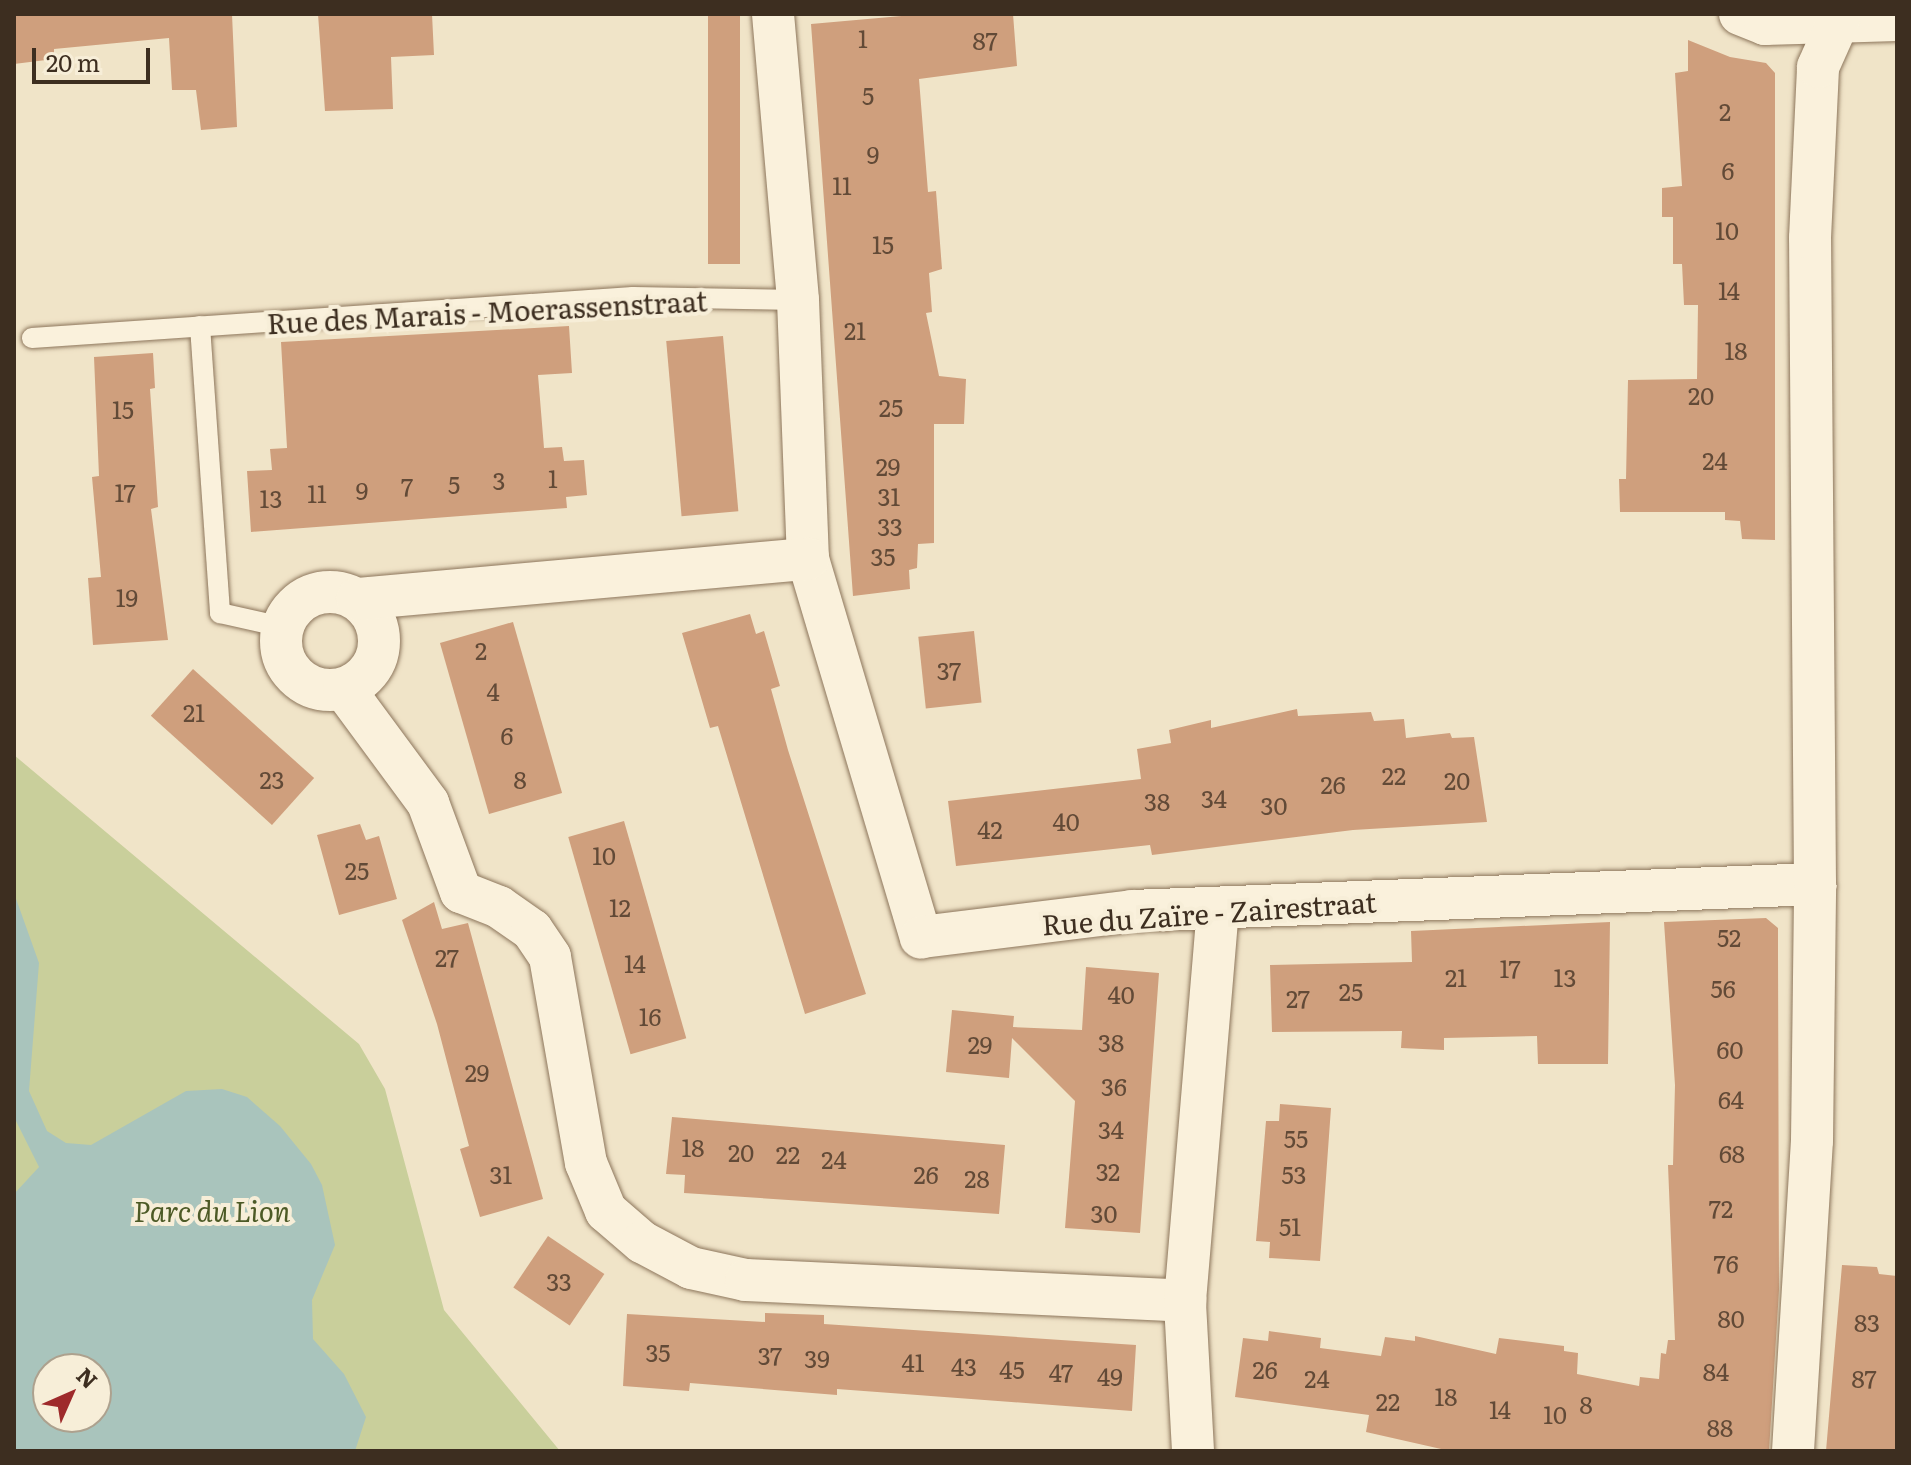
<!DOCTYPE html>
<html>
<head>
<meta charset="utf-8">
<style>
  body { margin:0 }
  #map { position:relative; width:1911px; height:1465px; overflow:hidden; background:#f0e4c8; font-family:Literata,serif }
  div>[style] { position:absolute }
  .green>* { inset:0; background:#c9cf9b }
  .water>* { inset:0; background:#a9c4bc }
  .building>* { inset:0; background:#cf9f7d; transform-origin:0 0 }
  .roads { filter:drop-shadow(0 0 2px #8d765c) drop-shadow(0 0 2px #8d765c) }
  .lane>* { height:20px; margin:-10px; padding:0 10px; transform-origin:10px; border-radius:10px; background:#faf1dc }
  .street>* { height:42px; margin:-21px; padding:0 21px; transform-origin:21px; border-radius:21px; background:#faf1dc }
  .street>.ring { margin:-21px; padding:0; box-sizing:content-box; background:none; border:42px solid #faf1dc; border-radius:50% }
  span { translate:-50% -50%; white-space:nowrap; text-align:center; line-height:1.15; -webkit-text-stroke:8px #f7eed8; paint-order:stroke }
  .number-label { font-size:24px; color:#624a37 }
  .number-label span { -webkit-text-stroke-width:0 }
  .street-label { font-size:28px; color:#3d2e20 }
  .park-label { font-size:28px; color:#4d5a26; font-style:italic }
  .frame { position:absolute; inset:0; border:16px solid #3d2e20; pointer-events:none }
  .north { position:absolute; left:32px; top:1353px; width:80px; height:80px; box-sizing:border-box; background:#f7eed8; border:2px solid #ada18e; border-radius:50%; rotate:45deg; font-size:22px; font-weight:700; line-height:32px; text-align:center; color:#3d2e20 }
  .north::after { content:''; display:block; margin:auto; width:28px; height:36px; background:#9e2a2b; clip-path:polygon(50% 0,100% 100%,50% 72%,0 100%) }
  .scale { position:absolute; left:32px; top:48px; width:118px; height:36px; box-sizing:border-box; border:4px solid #3d2e20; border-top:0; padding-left:10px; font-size:24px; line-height:28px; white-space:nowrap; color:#3d2e20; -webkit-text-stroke:6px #f7eed8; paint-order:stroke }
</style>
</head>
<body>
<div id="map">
  <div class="green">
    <div style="clip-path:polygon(evenodd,14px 755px,359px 1044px,385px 1089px,444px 1310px,560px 1451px,14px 1451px,14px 755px,48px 1369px,96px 1369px,96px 1417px,48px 1417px,48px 1369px)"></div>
  </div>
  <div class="water">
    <div style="clip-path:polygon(evenodd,14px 893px,39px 963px,29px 1091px,47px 1131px,66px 1143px,91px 1145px,186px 1091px,222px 1089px,247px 1097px,280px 1126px,311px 1164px,322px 1185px,335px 1245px,312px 1300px,313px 1339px,344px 1374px,366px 1417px,355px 1451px,14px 1451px,14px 1194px,39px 1167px,14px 1117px,14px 893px,48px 1369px,96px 1369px,96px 1417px,48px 1417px,48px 1369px)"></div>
  </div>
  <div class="building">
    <div style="clip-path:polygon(14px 14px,232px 14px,237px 127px,201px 130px,196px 90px,172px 90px,169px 38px,54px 49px,54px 59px,14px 64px)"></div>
    <div style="clip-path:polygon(318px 14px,432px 14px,434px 55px,391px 57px,393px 109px,325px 111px)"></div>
    <div style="left:708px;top:14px;width:32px;height:250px"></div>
    <div style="clip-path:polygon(924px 14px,1013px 14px,1017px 66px,919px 79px,928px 192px,936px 191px,942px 269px,929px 273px,932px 312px,926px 313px,939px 376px,966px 379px,964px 424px,934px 424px,934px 543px,918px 544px,917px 568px,909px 570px,910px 589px,853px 596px,811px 24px)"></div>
    <div style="clip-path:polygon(1688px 40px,1730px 57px,1766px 63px,1775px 73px,1775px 540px,1742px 539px,1740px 521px,1725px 520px,1725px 512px,1620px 512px,1619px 479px,1626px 479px,1628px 380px,1697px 379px,1698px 305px,1684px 305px,1682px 264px,1673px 264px,1673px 217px,1662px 217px,1662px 188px,1682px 186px,1675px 73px,1688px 71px)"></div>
    <div style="clip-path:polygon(569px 326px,572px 373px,538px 375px,544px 448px,562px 447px,564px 461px,584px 460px,587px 495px,566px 497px,567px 508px,251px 532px,247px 471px,272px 470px,270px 449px,287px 448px,281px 342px)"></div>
    <div style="left:723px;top:336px;width:176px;height:57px;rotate:85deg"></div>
    <div style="clip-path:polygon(153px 353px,155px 388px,150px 389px,158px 507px,151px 509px,168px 640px,93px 645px,88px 578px,101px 577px,92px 477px,99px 476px,94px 357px)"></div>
    <div style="clip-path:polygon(750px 614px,756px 634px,764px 631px,780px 686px,771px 689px,788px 750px,866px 994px,805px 1014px,718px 726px,710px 728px,682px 633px)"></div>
    <div style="left:513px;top:622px;width:178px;height:76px;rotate:74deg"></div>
    <div style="left:974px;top:631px;width:72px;height:56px;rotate:84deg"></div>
    <div style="left:193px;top:669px;width:163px;height:63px;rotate:42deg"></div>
    <div style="clip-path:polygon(1297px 709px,1298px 716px,1371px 712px,1374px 721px,1404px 719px,1406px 738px,1450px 733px,1452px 738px,1474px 737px,1487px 822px,1353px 830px,1152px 855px,1150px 845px,956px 866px,948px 801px,1141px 779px,1137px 749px,1171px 743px,1169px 730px,1211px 720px,1211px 728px)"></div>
    <div style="left:624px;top:821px;width:226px;height:58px;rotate:74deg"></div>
    <div style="clip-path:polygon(360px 824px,366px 840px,379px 836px,397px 899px,339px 915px,317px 835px)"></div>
    <div style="clip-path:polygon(434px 902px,442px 929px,468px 923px,543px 1199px,480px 1217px,460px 1149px,469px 1146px,437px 1024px,402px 920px)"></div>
    <div style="clip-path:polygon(1766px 918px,1778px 928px,1778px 948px,1779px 1290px,1769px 1451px,1450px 1451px,1366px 1432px,1369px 1415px,1235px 1397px,1243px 1338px,1268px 1341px,1269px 1331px,1321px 1338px,1320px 1348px,1381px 1356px,1385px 1337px,1415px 1341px,1415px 1336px,1496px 1354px,1499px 1338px,1564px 1346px,1564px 1351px,1578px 1353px,1577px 1374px,1639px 1386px,1640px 1377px,1659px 1379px,1661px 1353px,1666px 1354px,1668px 1340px,1675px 1340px,1668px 1165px,1673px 1165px,1675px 1085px,1664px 922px)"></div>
    <div style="clip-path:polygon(1610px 922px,1608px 1064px,1538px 1064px,1537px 1036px,1444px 1038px,1444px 1050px,1401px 1048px,1402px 1031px,1272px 1032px,1270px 965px,1412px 962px,1411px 931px)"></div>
    <div style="clip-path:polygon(1086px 967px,1159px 973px,1140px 1233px,1065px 1228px,1075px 1101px,1012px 1038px,1009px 1078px,946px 1072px,952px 1010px,1014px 1016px,1013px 1027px,1082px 1030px)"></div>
    <div style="clip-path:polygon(1280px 1104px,1331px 1108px,1320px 1261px,1269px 1258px,1270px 1242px,1256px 1241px,1266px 1121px,1279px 1121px)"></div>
    <div style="clip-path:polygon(672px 1117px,1005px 1145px,999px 1214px,684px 1193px,685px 1175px,666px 1174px)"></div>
    <div style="left:548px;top:1236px;width:68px;height:62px;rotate:34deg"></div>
    <div style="clip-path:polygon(1842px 1265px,1877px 1267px,1879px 1274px,1897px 1276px,1897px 1451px,1826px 1451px)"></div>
    <div style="clip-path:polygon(765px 1313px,824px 1315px,824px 1324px,1136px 1345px,1132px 1411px,837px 1389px,837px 1395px,690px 1383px,689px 1391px,623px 1386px,627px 1314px,765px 1322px)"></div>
  </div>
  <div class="roads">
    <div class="lane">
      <div style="left:200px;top:326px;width:288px;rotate:86deg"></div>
      <div style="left:220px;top:613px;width:64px;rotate:12.7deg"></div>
      <div style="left:32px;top:338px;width:602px;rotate:-3.9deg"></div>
      <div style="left:633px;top:297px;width:165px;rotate:1deg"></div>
    </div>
    <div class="street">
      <div style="left:773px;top:14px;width:287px;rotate:85deg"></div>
      <div style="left:798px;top:300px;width:259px;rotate:87.8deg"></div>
      <div style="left:808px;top:559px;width:395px;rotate:73.4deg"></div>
      <div style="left:921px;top:937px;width:213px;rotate:-7deg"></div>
      <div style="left:1132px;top:911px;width:684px;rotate:-2.26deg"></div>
      <div style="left:1740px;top:14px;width:27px;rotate:22deg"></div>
      <div style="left:1765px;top:24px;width:132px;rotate:-1.7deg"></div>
      <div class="ring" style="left:281px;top:592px;width:56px;height:56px"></div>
      <div style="left:357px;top:599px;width:453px;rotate:-5.1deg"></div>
      <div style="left:344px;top:689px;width:142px;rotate:53.6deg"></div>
      <div style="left:428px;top:803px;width:95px;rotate:69.7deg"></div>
      <div style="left:461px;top:892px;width:41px;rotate:21.5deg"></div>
      <div style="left:499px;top:907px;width:40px;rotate:34.9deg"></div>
      <div style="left:532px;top:930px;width:32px;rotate:56deg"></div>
      <div style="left:550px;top:957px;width:209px;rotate:80.1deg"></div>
      <div style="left:586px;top:1163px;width:52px;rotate:67.4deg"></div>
      <div style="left:606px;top:1211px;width:48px;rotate:40.7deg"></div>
      <div style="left:642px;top:1242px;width:55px;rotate:28deg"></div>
      <div style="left:691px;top:1268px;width:56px;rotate:12.3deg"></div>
      <div style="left:746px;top:1280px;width:440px;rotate:2.7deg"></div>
      <div style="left:1193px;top:1451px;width:150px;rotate:-93.1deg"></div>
      <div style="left:1185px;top:1301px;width:394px;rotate:-85.2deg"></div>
      <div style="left:1793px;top:1451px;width:311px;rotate:-86.5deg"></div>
      <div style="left:1812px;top:1141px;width:257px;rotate:-89.3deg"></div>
      <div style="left:1815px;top:884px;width:646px;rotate:-90.44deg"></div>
      <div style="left:1810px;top:238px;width:171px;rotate:-87.3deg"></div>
      <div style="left:1818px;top:67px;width:51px;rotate:-65.9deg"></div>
    </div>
  </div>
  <div class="number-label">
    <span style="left:863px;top:38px">1</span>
    <span style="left:985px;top:40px">87</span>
    <span style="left:868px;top:95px">5</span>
    <span style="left:1725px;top:111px">2</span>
    <span style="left:873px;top:154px">9</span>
    <span style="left:1728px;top:170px">6</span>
    <span style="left:842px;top:185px">11</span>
    <span style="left:1727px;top:230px">10</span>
    <span style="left:883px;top:244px">15</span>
    <span style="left:1729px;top:290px">14</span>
    <span style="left:855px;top:330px">21</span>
    <span style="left:1736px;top:350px">18</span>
    <span style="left:1701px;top:395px">20</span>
    <span style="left:891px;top:407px">25</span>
    <span style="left:123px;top:409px">15</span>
    <span style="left:1715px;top:460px">24</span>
    <span style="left:888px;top:466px">29</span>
    <span style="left:553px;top:478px">1</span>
    <span style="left:499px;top:480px">3</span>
    <span style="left:454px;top:484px">5</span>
    <span style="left:407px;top:486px">7</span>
    <span style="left:362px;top:490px">9</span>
    <span style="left:125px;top:492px">17</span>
    <span style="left:317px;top:493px">11</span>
    <span style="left:889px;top:496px">31</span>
    <span style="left:271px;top:498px">13</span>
    <span style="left:890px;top:526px">33</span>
    <span style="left:883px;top:556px">35</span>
    <span style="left:127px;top:597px">19</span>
    <span style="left:481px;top:650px">2</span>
    <span style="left:949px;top:670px">37</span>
    <span style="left:493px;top:691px">4</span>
    <span style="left:194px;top:712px">21</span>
    <span style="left:507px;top:735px">6</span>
    <span style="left:1394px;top:775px">22</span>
    <span style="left:272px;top:779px">23</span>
    <span style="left:520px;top:779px">8</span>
    <span style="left:1457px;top:780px">20</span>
    <span style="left:1333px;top:784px">26</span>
    <span style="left:1214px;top:798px">34</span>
    <span style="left:1157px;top:801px">38</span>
    <span style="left:1274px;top:805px">30</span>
    <span style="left:1066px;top:821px">40</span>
    <span style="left:990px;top:829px">42</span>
    <span style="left:604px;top:855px">10</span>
    <span style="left:357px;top:870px">25</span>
    <span style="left:620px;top:907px">12</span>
    <span style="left:1729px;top:937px">52</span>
    <span style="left:447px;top:957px">27</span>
    <span style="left:635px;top:963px">14</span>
    <span style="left:1510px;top:968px">17</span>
    <span style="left:1456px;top:977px">21</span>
    <span style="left:1565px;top:977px">13</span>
    <span style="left:1723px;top:988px">56</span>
    <span style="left:1351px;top:991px">25</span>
    <span style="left:1121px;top:994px">40</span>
    <span style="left:1298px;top:998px">27</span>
    <span style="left:650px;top:1016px">16</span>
    <span style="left:1111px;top:1042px">38</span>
    <span style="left:980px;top:1044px">29</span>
    <span style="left:1730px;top:1049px">60</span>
    <span style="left:477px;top:1072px">29</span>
    <span style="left:1114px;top:1086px">36</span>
    <span style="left:1731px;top:1099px">64</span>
    <span style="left:1111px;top:1129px">34</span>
    <span style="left:1296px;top:1138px">55</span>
    <span style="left:693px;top:1147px">18</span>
    <span style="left:741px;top:1152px">20</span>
    <span style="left:1732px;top:1153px">68</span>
    <span style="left:788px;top:1154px">22</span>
    <span style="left:834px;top:1159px">24</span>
    <span style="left:1108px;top:1171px">32</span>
    <span style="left:501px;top:1174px">31</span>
    <span style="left:926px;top:1174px">26</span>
    <span style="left:1294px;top:1174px">53</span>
    <span style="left:977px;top:1178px">28</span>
    <span style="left:1721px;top:1208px">72</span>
    <span style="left:1104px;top:1213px">30</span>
    <span style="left:1290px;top:1226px">51</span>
    <span style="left:1726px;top:1263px">76</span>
    <span style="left:559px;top:1281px">33</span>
    <span style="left:1731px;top:1318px">80</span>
    <span style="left:1867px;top:1322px">83</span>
    <span style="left:658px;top:1352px">35</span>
    <span style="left:770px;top:1355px">37</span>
    <span style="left:817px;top:1358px">39</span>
    <span style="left:913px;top:1362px">41</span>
    <span style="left:964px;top:1366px">43</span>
    <span style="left:1012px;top:1369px">45</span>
    <span style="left:1265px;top:1369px">26</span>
    <span style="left:1716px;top:1371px">84</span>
    <span style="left:1061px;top:1372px">47</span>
    <span style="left:1110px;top:1376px">49</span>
    <span style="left:1317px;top:1378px">24</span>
    <span style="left:1864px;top:1378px">87</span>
    <span style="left:1446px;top:1396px">18</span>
    <span style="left:1388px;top:1401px">22</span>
    <span style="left:1586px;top:1404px">8</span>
    <span style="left:1500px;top:1409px">14</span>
    <span style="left:1555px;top:1414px">10</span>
    <span style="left:1720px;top:1427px">88</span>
  </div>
  <div class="street-label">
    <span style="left:487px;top:311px;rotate:-3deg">Rue des Marais - Moerassenstraat</span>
    <span style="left:1209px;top:912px;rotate:-4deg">Rue du Zaïre - Zairestraat</span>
  </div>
  <div class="park-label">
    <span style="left:212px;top:1210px">Parc du Lion</span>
  </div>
  <div class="frame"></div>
  <div class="north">N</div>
  <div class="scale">20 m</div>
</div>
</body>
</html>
